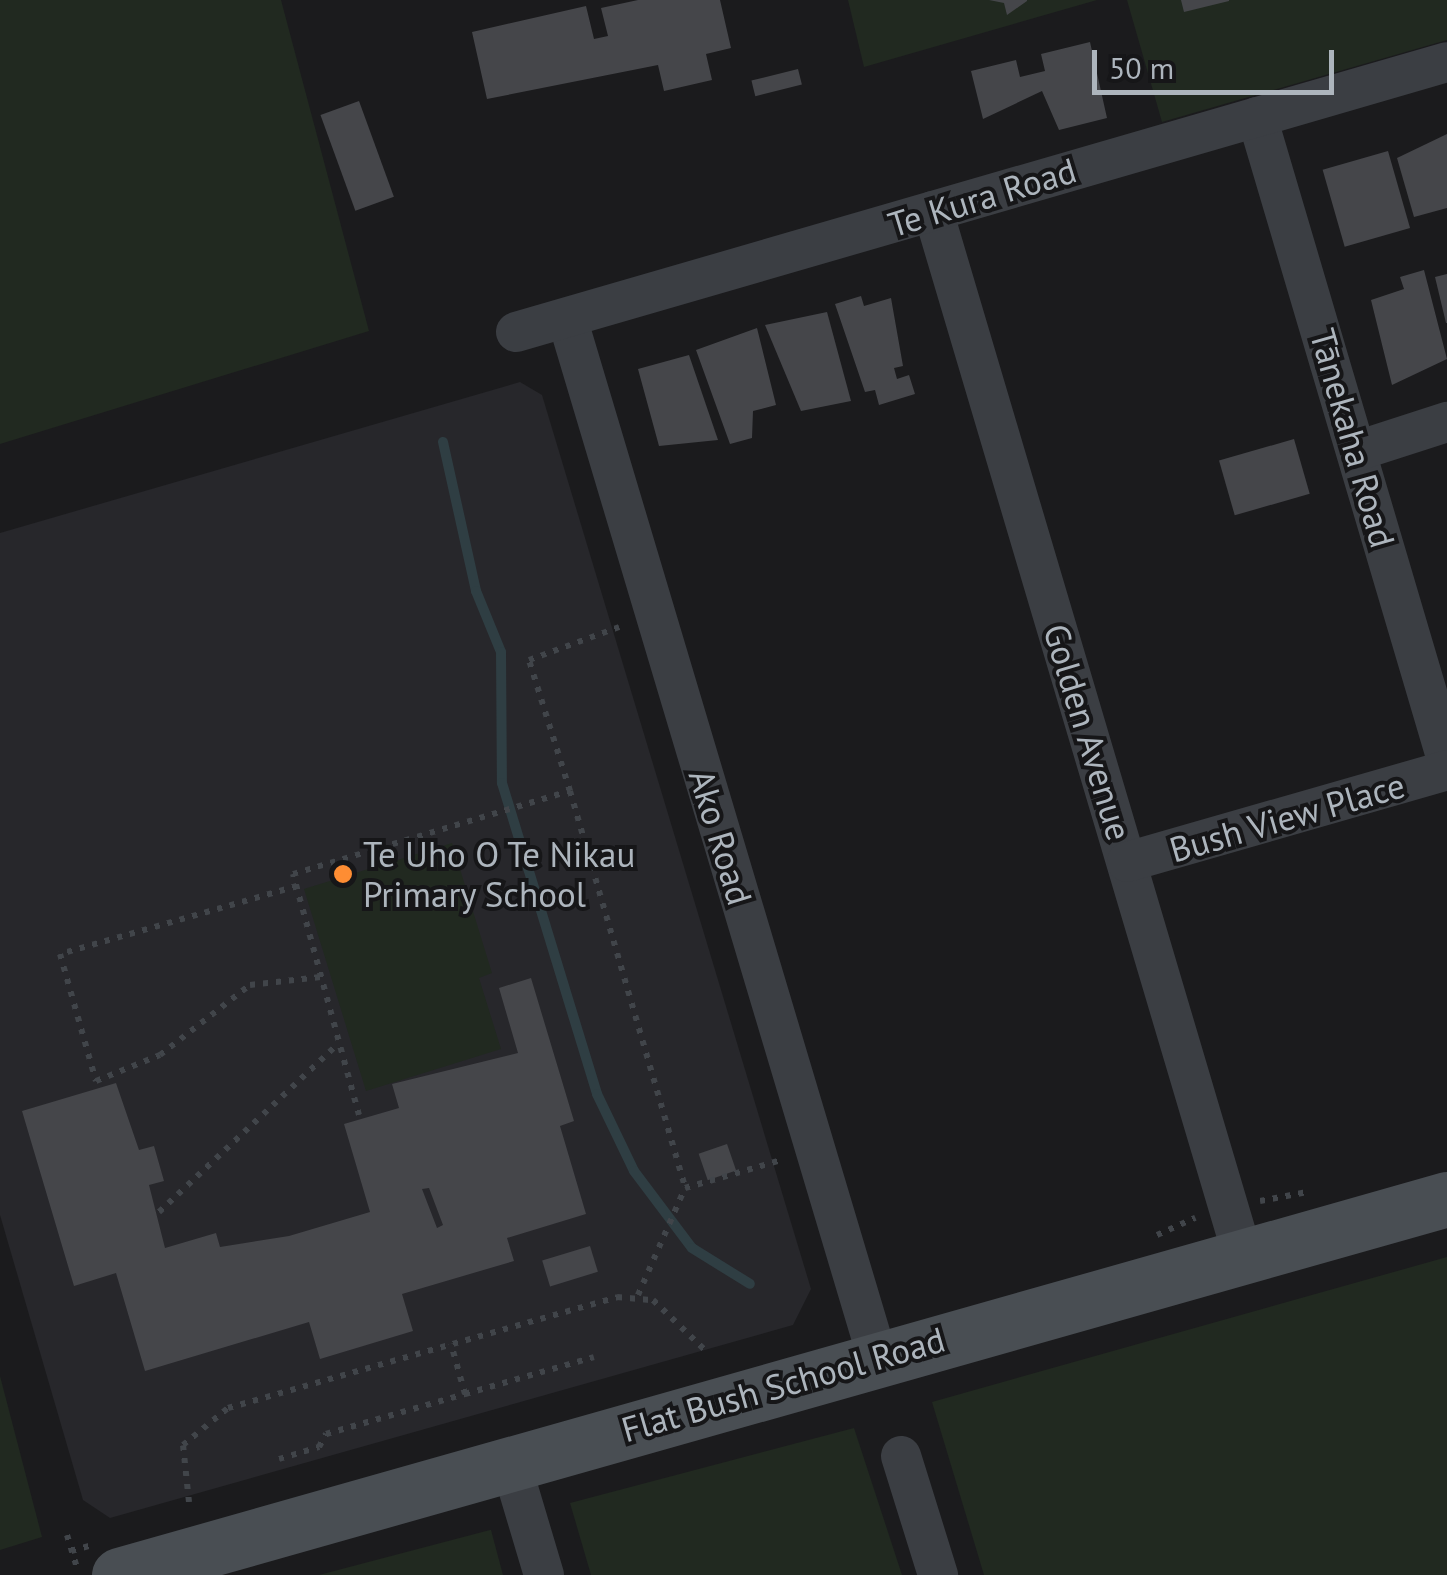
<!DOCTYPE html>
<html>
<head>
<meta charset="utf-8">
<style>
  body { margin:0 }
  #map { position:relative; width:1447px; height:1575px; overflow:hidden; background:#1b1b1d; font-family:"PT Sans",sans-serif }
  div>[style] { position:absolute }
  .built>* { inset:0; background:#27272b }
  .green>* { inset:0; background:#212920 }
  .stream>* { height:10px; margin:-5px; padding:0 5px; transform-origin:5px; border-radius:5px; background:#2f3e43 }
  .building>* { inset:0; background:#45464a; transform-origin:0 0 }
  .path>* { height:6px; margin-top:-3px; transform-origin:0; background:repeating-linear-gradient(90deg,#41454a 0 5px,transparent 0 13px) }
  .street>* { height:40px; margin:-20px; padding:0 20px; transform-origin:20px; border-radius:20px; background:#3b3e43 }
  .secondary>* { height:55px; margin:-27.5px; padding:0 27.5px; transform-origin:27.5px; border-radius:27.5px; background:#494e53 }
  .dots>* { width:28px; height:28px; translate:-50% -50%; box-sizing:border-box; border:5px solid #161618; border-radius:50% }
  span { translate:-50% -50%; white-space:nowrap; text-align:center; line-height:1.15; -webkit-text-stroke:8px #161618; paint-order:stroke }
  .street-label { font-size:35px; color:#adb5bd }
  .poi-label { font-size:35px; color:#adb5bd }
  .left { translate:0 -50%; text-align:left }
  .scale { position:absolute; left:1092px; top:50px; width:242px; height:45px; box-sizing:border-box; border:5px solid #adb5bd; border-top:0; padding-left:12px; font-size:30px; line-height:35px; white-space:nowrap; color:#adb5bd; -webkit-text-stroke:8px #161618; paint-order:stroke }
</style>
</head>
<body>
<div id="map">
  <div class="built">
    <div style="clip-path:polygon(520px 382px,542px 395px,811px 1289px,793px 1325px,110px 1518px,83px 1500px,0 1215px,0 533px)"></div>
  </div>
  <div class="green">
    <div style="clip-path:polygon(0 0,281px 0,369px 331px,0 444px)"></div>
    <div style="clip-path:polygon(848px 0,1097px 0,864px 67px)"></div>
    <div style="clip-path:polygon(1127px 0,1447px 0,1447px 40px,1162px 122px)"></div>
    <div style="clip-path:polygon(452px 843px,492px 973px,479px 978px,501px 1049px,366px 1091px,304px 889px)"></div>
    <div style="clip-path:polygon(1447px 1257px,1447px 1575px,984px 1575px,932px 1402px)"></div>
    <div style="clip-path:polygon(0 1376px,42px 1537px,0 1550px)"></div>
    <div style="clip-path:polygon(854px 1428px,902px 1575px,591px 1575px,570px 1503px)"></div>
    <div style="clip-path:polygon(491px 1530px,503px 1575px,319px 1575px,490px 1530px)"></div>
  </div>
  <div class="stream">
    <div style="left:443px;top:442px;width:153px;rotate:77.5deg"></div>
    <div style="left:476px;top:591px;width:66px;rotate:67.7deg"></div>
    <div style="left:501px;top:652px;width:131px;rotate:89.6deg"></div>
    <div style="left:502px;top:783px;width:325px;rotate:73deg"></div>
    <div style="left:597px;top:1094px;width:85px;rotate:64.3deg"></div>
    <div style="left:634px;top:1171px;width:96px;rotate:53deg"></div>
    <div style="left:692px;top:1248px;width:68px;rotate:31.8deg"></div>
  </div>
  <div class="building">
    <div style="clip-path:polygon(638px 0,720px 0,731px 48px,706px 54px,712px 80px,664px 91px,658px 65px,487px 99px,472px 32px,586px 6px,594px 39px,608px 36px,601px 8px)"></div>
    <div style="clip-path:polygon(989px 0,1027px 0,1027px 1px,1007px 15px,1004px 3px)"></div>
    <div style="clip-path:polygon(1181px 0,1229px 0,1229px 1px,1184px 12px)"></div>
    <div style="clip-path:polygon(1090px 42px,1107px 118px,1059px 130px,1042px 91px,983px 119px,971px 71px,1016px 60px,1020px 77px,1045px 71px,1041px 54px)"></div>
    <div style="left:798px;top:69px;width:16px;height:48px;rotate:76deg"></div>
    <div style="left:359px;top:101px;width:102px;height:41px;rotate:70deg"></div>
    <div style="clip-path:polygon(1447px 134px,1447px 208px,1414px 217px,1397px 158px)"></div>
    <div style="left:1388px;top:151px;width:80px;height:68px;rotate:74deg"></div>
    <div style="clip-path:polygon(1424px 270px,1447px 359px,1392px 385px,1371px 300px,1404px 289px,1400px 277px)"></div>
    <div style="clip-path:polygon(1447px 274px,1447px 323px,1446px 323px,1435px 277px)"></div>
    <div style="clip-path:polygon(861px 296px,864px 306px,891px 298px,903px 366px,894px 368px,897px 379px,909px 375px,915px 394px,879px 405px,875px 390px,865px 392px,835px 304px)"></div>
    <div style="clip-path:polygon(827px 312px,851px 401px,801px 411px,765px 325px)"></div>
    <div style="clip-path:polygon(757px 328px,776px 405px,753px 411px,752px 438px,730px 444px,696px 350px)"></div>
    <div style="clip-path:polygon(689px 355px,718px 440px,659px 446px,638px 369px)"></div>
    <div style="left:1294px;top:439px;width:57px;height:78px;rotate:74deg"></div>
    <div style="clip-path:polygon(evenodd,531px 978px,574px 1121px,560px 1126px,586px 1214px,507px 1238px,514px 1261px,402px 1294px,413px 1331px,320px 1359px,309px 1322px,145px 1371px,116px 1273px,74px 1286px,22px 1111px,116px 1083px,139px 1150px,154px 1146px,164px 1181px,149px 1185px,165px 1248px,216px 1233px,220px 1247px,289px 1236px,370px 1212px,344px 1124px,399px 1108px,392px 1084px,518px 1053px,499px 988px,531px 978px,429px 1188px,443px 1225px,437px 1228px,422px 1189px,429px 1188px)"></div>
    <div style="left:727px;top:1144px;width:28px;height:30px;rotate:71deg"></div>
    <div style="left:590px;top:1246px;width:27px;height:50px;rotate:73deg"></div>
  </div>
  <div class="path">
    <div style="left:570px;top:791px;width:413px;rotate:73.8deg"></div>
    <div style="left:685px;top:1188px;width:97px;rotate:-16.2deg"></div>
    <div style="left:297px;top:886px;width:247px;rotate:164deg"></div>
    <div style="left:60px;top:954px;width:132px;rotate:74.2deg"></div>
    <div style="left:96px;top:1081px;width:69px;rotate:-22.1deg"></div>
    <div style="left:160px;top:1055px;width:114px;rotate:-37.9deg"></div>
    <div style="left:250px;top:985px;width:71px;rotate:-6.4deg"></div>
    <div style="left:359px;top:1115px;width:250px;rotate:-105.3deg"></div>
    <div style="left:293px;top:874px;width:289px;rotate:-16.7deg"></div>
    <div style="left:570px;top:791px;width:137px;rotate:-107.4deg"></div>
    <div style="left:529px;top:660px;width:96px;rotate:-20.1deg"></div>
    <div style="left:1260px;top:1201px;width:48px;rotate:-10.8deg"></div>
    <div style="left:159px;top:1212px;width:247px;rotate:-43.2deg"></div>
    <div style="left:1157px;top:1235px;width:42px;rotate:-24.1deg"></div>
    <div style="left:638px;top:1295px;width:117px;rotate:-66.3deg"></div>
    <div style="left:465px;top:1394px;width:134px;rotate:-16deg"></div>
    <div style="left:279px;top:1459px;width:42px;rotate:-16.7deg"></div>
    <div style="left:319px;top:1447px;width:15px;rotate:-62deg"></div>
    <div style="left:326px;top:1434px;width:145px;rotate:-16.1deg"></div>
    <div style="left:465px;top:1394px;width:52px;rotate:-105.6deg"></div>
    <div style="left:189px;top:1502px;width:57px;rotate:-96deg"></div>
    <div style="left:183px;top:1445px;width:58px;rotate:-39.4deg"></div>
    <div style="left:228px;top:1408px;width:405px;rotate:-15.9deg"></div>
    <div style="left:617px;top:1297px;width:36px;rotate:5deg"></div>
    <div style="left:653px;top:1300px;width:74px;rotate:43.9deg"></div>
    <div style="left:67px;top:1535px;width:34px;rotate:73deg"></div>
    <div style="left:71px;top:1551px;width:19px;rotate:-16deg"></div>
  </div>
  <div class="street">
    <div style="left:1257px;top:117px;width:670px;rotate:73.54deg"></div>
    <div style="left:933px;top:211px;width:1087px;rotate:73.48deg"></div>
    <div style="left:567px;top:318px;width:1083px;rotate:73.37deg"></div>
    <div style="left:516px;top:332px;width:969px;rotate:-16.17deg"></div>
    <div style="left:1357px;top:451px;width:95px;rotate:-17.9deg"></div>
    <div style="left:1127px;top:862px;width:333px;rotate:-16deg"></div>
    <div style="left:901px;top:1456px;width:125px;rotate:72.7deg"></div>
    <div style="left:510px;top:1461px;width:119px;rotate:73.4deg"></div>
  </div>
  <div class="secondary">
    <div style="left:119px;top:1575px;width:1380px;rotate:-15.81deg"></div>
  </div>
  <div class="dots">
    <div style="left:343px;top:874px;background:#fe8d33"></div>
  </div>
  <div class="street-label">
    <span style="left:982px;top:197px;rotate:-17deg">Te Kura Road</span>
    <span style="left:1353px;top:438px;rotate:74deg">Tānekaha Road</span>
    <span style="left:1088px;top:732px;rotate:73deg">Golden Avenue</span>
    <span style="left:1287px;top:817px;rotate:-16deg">Bush View Place</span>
    <span style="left:721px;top:837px;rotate:73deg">Ako Road</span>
    <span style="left:783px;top:1384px;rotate:-16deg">Flat Bush School Road</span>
  </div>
  <div class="poi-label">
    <span class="left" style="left:363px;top:874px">Te Uho O Te Nikau<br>Primary School</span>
  </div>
  <div class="scale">50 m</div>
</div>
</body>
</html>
